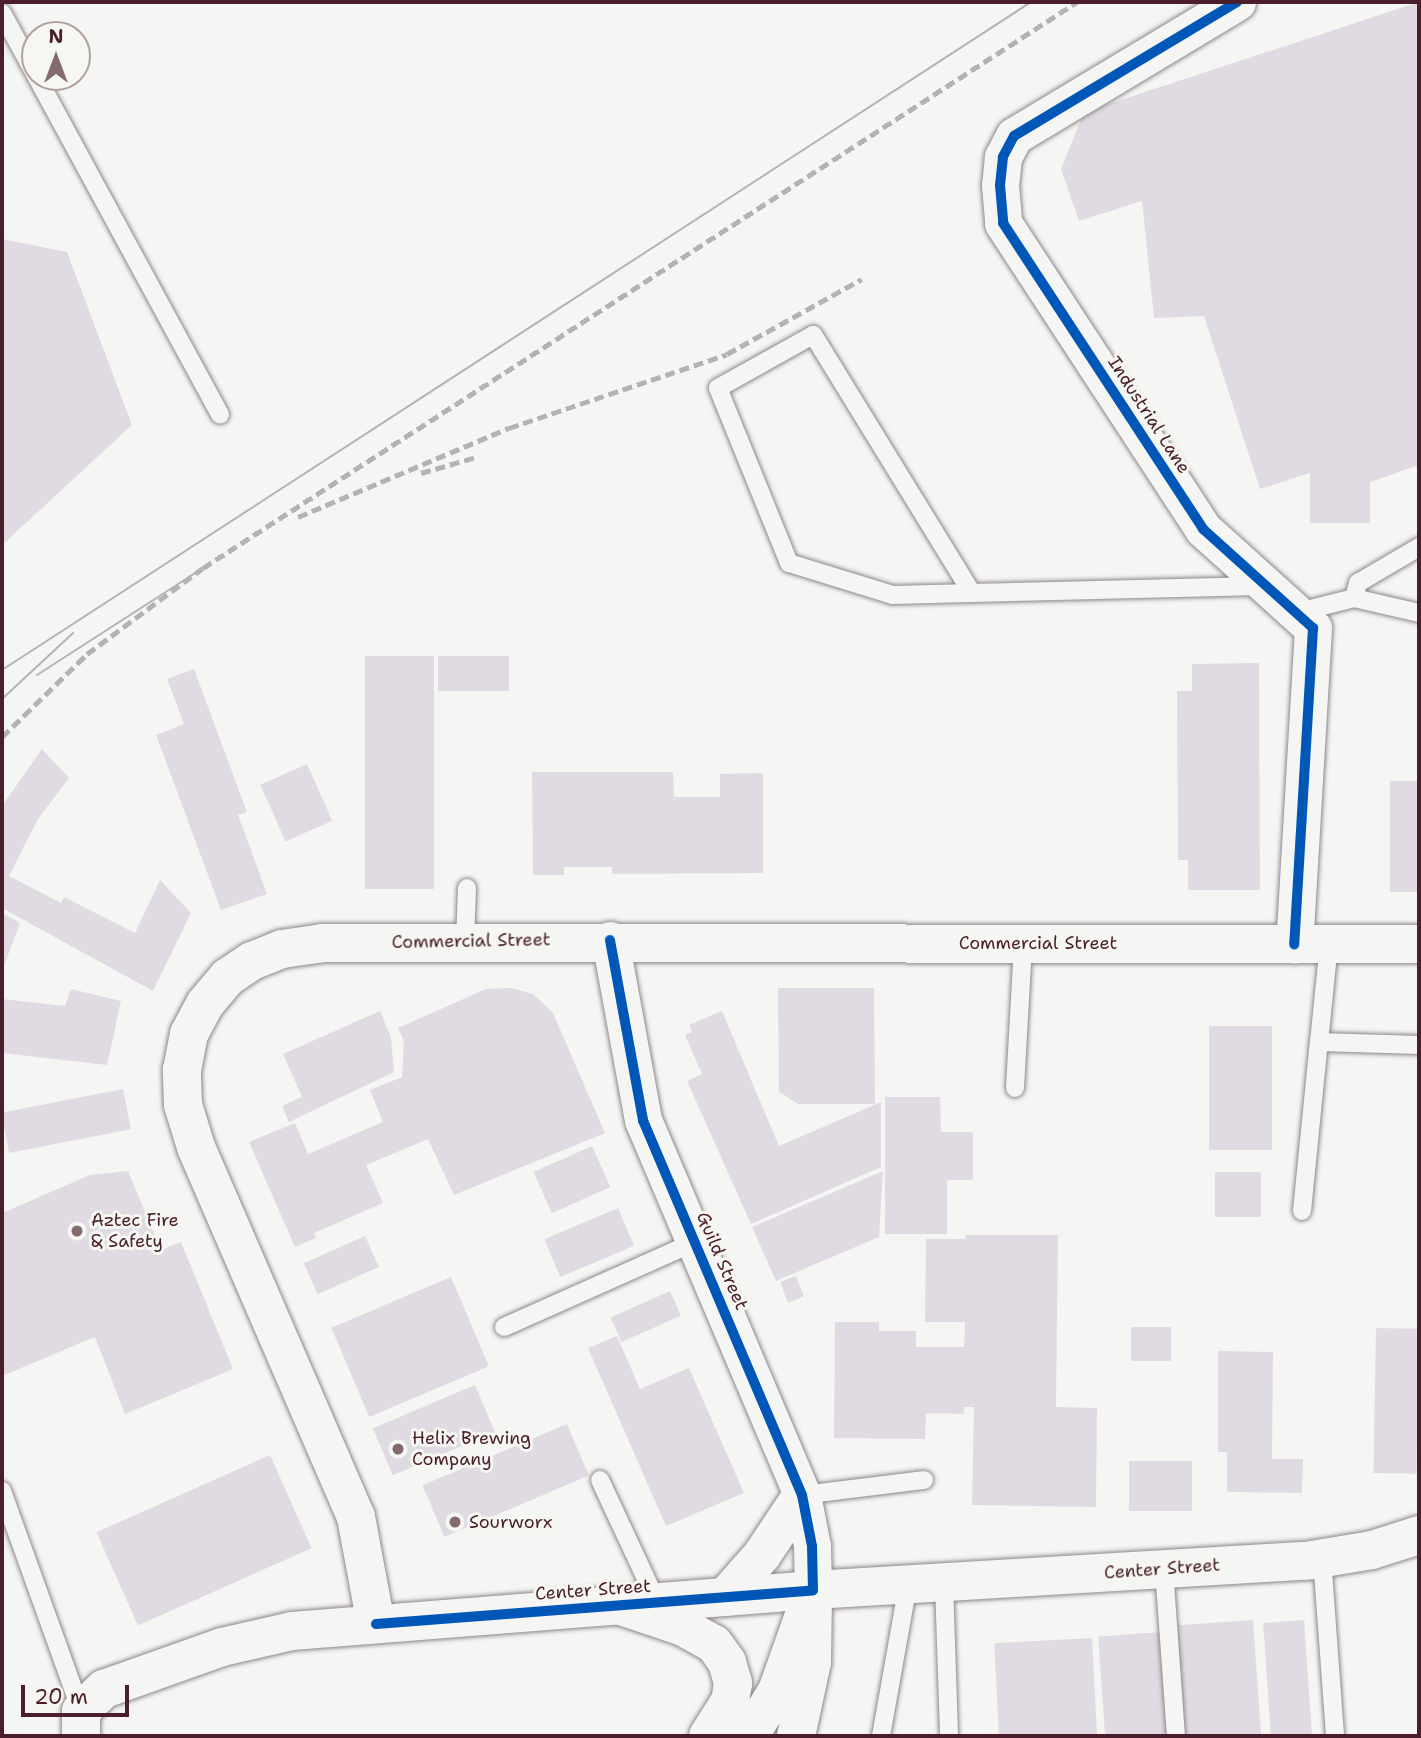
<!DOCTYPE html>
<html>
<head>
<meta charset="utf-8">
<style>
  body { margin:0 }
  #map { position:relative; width:1421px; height:1738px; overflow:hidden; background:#f5f5f3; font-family:"Shantell Sans",sans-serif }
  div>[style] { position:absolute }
  .building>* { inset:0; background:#e0dbe3; transform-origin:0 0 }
  .roads { filter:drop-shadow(0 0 2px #8f8788) drop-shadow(0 0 2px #8f8788) }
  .lane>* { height:18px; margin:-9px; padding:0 9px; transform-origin:9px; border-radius:9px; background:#f5f5f3 }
  .street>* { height:37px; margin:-18.5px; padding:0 18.5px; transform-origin:18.5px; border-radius:18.5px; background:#f5f5f3 }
  .secondary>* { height:38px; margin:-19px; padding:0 19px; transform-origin:19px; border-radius:19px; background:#f5f5f3 }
  .highway>* { height:38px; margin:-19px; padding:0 19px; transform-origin:19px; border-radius:19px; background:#f5f5f3 }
  .tram>* { height:2px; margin:-1px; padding:0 1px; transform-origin:1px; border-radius:1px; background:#b6b2b2 }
  .rail>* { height:5px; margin-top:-2.5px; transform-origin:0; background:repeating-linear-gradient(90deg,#b6b2b2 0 10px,transparent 0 15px) }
  .cycleway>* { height:10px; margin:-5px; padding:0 5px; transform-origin:5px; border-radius:5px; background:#0057b8 }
  .dots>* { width:19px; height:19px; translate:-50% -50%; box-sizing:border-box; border:4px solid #f6f6f2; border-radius:50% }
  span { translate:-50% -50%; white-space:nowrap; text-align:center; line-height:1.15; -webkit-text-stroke:6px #f6f6f2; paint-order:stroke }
  .street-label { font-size:18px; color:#4a1f2b }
  .poi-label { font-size:18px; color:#4a1f2b }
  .left { translate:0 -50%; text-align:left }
  .frame { position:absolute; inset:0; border:4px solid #4a1f2b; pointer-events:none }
  .north { position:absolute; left:21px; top:21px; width:70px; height:70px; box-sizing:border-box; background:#f6f6f2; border:2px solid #b1a0a2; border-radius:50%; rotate:0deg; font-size:19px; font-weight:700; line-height:28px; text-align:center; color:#4a1f2b }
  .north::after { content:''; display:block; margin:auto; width:24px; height:32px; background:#866a71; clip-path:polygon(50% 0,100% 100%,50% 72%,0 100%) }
  .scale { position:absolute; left:21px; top:1685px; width:108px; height:32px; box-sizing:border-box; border:4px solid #4a1f2b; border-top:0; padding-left:9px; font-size:21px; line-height:24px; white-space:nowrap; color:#4a1f2b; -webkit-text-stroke:5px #f6f6f2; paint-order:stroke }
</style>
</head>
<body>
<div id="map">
  <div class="building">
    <div style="clip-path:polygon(1419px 2px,1419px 465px,1370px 482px,1370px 523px,1310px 523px,1310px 473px,1260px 489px,1204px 316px,1154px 318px,1142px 201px,1079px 221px,1061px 169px,1084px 112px)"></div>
    <div style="clip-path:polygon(2px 239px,67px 252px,132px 425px,2px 545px)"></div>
    <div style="left:365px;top:656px;width:69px;height:233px"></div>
    <div style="left:438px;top:656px;width:71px;height:35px"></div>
    <div style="clip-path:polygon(1259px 663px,1260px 890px,1188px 890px,1188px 860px,1178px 860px,1177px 691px,1192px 691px,1192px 664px)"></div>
    <div style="clip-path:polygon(194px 669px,247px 812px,238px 815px,267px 894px,221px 910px,156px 735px,184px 724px,167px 679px)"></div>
    <div style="clip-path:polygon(42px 749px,69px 778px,38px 819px,9px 876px,61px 903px,64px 897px,135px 933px,160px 880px,191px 913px,153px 991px,2px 908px,2px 806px)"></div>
    <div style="left:307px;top:764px;width:62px;height:51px;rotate:66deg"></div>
    <div style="clip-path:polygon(532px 772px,673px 772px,674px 797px,720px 797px,720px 774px,763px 773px,763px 873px,612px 874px,612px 867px,564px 867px,564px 875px,533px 875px)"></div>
    <div style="left:1390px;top:781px;width:29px;height:111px"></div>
    <div style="clip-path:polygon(2px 913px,20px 923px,2px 971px)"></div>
    <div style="clip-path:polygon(512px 988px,533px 994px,553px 1013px,605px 1133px,454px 1195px,428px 1139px,366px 1165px,383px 1203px,314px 1233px,316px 1238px,295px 1247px,249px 1142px,295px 1123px,308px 1154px,383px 1122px,370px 1090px,402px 1077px,404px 1041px,398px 1028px,486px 989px)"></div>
    <div style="clip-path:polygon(778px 988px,874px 988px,875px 1104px,798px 1104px,779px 1092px)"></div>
    <div style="clip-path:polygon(71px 989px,121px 1001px,107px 1065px,2px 1053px,2px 999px,65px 1006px)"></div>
    <div style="clip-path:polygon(380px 1011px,391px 1037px,394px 1072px,289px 1122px,282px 1106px,302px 1097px,283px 1054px)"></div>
    <div style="clip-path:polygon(722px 1011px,779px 1146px,881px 1102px,881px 1167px,751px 1224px,687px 1081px,702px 1074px,685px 1035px,692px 1032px,689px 1025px)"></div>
    <div style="left:1209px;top:1026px;width:63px;height:124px"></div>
    <div style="left:123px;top:1089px;width:41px;height:124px;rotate:79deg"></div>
    <div style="clip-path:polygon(885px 1097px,940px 1097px,941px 1132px,973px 1132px,973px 1180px,947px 1180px,947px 1234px,885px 1234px)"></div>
    <div style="left:592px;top:1146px;width:45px;height:64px;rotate:66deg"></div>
    <div style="clip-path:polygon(128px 1171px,161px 1250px,181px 1242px,233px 1369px,125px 1414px,95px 1337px,2px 1376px,2px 1213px,90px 1175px)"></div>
    <div style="clip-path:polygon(883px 1171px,879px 1237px,776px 1281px,752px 1227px)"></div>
    <div style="left:1215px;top:1172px;width:46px;height:45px"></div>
    <div style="left:618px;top:1208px;width:41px;height:80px;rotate:67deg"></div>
    <div style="clip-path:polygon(965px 1235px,1058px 1235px,1056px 1407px,1097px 1408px,1096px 1507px,972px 1505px,974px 1407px,964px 1407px,964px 1414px,926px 1413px,925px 1439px,834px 1438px,835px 1322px,879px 1322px,879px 1331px,916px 1331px,916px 1347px,964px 1347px,965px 1322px,925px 1322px,926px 1239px,966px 1239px)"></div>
    <div style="left:365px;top:1236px;width:34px;height:67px;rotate:66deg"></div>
    <div style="left:796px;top:1276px;width:22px;height:17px;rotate:69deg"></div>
    <div style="left:451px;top:1277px;width:97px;height:130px;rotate:67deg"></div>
    <div style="left:670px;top:1291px;width:27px;height:65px;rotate:66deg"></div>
    <div style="left:1131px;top:1327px;width:40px;height:34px"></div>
    <div style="left:1376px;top:1328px;width:43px;height:145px;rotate:1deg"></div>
    <div style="clip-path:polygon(617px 1336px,640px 1389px,689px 1368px,744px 1493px,666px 1526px,588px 1348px)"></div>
    <div style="clip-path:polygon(1218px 1351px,1273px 1352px,1272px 1459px,1303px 1459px,1302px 1493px,1227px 1492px,1227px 1452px,1218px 1452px)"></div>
    <div style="left:475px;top:1385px;width:51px;height:111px;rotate:67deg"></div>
    <div style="left:567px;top:1424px;width:56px;height:157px;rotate:67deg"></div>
    <div style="left:270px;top:1455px;width:102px;height:190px;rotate:66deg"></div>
    <div style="left:1129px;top:1461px;width:63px;height:50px"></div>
    <div style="left:1253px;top:1620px;width:116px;height:76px;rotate:86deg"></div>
    <div style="left:1304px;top:1620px;width:116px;height:41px;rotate:86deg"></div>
    <div style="left:1162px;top:1632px;width:104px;height:64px;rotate:86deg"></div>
    <div style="left:1092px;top:1638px;width:98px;height:98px;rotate:87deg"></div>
  </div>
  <div class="roads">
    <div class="lane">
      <div style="left:2px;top:13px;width:457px;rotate:61.5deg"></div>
      <div style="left:972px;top:593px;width:303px;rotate:-121.6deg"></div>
      <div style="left:813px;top:335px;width:109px;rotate:150.8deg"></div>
      <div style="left:718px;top:388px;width:189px;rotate:67.9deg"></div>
      <div style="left:789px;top:563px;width:109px;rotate:17.1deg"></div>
      <div style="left:893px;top:595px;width:79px;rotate:-1.5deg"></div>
      <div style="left:972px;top:593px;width:288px;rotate:-1.4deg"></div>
      <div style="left:1354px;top:598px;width:16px;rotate:-75deg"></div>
      <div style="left:1358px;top:583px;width:71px;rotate:-30.5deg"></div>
      <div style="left:1299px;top:612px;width:57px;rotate:-14.3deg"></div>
      <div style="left:1354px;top:598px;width:67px;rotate:13deg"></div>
      <div style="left:465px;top:941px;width:53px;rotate:-87.8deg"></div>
      <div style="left:1329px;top:944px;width:99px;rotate:95.8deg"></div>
      <div style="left:1319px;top:1042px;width:100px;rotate:1.7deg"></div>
      <div style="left:1015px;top:1088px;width:145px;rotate:-86.8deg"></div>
      <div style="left:1302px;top:1211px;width:170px;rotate:-84.3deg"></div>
      <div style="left:504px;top:1327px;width:209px;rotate:-24deg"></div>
      <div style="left:600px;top:1480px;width:135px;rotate:65deg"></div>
      <div style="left:2px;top:1491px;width:234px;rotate:70.2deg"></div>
      <div style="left:802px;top:1495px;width:123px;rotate:-7deg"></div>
      <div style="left:1322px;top:1558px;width:178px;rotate:85.8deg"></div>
      <div style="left:1164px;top:1569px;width:167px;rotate:85.9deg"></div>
      <div style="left:944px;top:1583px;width:153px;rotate:88.1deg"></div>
      <div style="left:881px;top:1736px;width:154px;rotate:-79.9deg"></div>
    </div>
    <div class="street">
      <div style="left:1237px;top:2px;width:260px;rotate:149deg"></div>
      <div style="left:1014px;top:136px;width:24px;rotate:118deg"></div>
      <div style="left:1003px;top:157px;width:28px;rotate:96deg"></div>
      <div style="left:1000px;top:185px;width:38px;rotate:85deg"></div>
      <div style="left:1003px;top:223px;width:366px;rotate:56.8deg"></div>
      <div style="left:1203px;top:529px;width:148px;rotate:42deg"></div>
      <div style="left:1313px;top:628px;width:317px;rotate:93.4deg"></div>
      <div style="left:610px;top:940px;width:183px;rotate:79.6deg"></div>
      <div style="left:643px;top:1120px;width:407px;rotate:67deg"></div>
      <div style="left:802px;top:1495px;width:52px;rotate:78.9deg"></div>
      <div style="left:812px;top:1546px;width:44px;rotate:88.7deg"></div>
    </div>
    <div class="secondary">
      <div style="left:725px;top:1597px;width:56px;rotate:-48.6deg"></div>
      <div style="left:762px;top:1555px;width:72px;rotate:-56.3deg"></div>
      <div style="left:376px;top:1624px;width:109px;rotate:-100.6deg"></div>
      <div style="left:356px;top:1517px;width:403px;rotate:-113.4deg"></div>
      <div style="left:196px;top:1147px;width:44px;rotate:-107.2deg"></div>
      <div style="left:183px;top:1105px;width:35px;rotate:-92deg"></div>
      <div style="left:182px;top:1070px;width:37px;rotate:-79deg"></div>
      <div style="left:189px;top:1034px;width:34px;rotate:-62deg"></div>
      <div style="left:205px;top:1004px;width:35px;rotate:-50deg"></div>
      <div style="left:228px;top:977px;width:29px;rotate:-34deg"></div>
      <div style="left:252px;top:961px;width:32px;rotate:-22deg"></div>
      <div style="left:282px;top:949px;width:41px;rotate:-8.3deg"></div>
      <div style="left:323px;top:943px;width:1096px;rotate:0.05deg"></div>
      <div style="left:81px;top:1736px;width:25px;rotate:-90deg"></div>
      <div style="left:81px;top:1711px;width:32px;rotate:-44deg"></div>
      <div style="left:104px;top:1689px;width:125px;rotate:-19.6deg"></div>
      <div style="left:222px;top:1647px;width:72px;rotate:-12.9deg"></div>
      <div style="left:292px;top:1631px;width:523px;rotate:-4.5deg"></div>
      <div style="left:813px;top:1590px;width:500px;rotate:-3.4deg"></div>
      <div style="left:1312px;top:1560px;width:61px;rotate:-9.5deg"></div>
      <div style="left:1372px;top:1550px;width:49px;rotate:-17.7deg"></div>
      <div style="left:796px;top:1736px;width:76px;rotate:-77.8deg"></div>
      <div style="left:812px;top:1662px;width:65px;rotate:-89.1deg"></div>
    </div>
    <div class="highway">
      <div style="left:618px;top:1605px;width:69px;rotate:18.7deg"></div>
      <div style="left:683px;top:1627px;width:35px;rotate:29deg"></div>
      <div style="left:714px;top:1644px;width:22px;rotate:54deg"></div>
      <div style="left:727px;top:1662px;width:22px;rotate:74deg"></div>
      <div style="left:733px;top:1683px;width:18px;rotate:99deg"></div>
      <div style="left:730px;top:1701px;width:41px;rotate:122.2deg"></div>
      <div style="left:742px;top:1736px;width:13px;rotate:-29deg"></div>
      <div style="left:753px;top:1730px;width:46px;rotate:-58.4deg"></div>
      <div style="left:777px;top:1691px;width:107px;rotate:-70.4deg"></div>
    </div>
  </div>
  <div class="tram">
    <div style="left:2px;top:670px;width:1227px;rotate:-32.99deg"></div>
    <div style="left:37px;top:675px;width:197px;rotate:-32.8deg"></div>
    <div style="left:2px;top:699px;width:97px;rotate:-42.9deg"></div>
  </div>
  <div class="rail">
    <div style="left:421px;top:473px;width:57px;rotate:-16.2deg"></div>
    <div style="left:298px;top:517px;width:229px;rotate:-22.9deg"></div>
    <div style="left:509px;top:428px;width:230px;rotate:-18.7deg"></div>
    <div style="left:727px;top:354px;width:154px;rotate:-29.1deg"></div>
    <div style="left:2px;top:737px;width:119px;rotate:-44.3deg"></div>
    <div style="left:87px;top:654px;width:144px;rotate:-36.6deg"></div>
    <div style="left:203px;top:568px;width:1041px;rotate:-32.93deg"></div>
  </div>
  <div class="cycleway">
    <div style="left:1237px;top:2px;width:260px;rotate:149deg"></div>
    <div style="left:1014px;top:136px;width:24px;rotate:118deg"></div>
    <div style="left:1003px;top:157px;width:28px;rotate:96deg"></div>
    <div style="left:1000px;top:185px;width:38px;rotate:85deg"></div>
    <div style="left:1003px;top:223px;width:366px;rotate:56.8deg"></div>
    <div style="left:1203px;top:529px;width:148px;rotate:42deg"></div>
    <div style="left:1313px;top:628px;width:317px;rotate:93.4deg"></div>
    <div style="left:376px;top:1624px;width:438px;rotate:-4.4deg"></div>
    <div style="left:813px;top:1590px;width:44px;rotate:-91.3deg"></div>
    <div style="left:812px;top:1546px;width:52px;rotate:-101.1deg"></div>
    <div style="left:802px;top:1495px;width:407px;rotate:-113deg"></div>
    <div style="left:643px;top:1120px;width:183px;rotate:-100.4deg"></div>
  </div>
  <div class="dots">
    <div style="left:77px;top:1231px;background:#866a71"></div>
    <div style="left:398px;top:1449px;background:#866a71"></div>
    <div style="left:455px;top:1522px;background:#866a71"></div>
  </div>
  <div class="street-label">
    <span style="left:1149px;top:415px;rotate:57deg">Industrial Lane</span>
    <span style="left:471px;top:941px;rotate:-1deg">Commercial Street</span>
    <span style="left:1038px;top:943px">Commercial Street</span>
    <span style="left:722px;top:1261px;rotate:67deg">Guild Street</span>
    <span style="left:1162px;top:1569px;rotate:-4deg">Center Street</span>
    <span style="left:593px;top:1590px;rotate:-4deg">Center Street</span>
  </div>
  <div class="poi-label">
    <span class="left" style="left:91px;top:1231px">Aztec Fire<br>&amp; Safety</span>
    <span class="left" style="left:412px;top:1449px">Helix Brewing<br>Company</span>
    <span class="left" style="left:469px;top:1522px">Sourworx</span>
  </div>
  <div class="frame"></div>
  <div class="north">N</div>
  <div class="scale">20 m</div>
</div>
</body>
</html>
